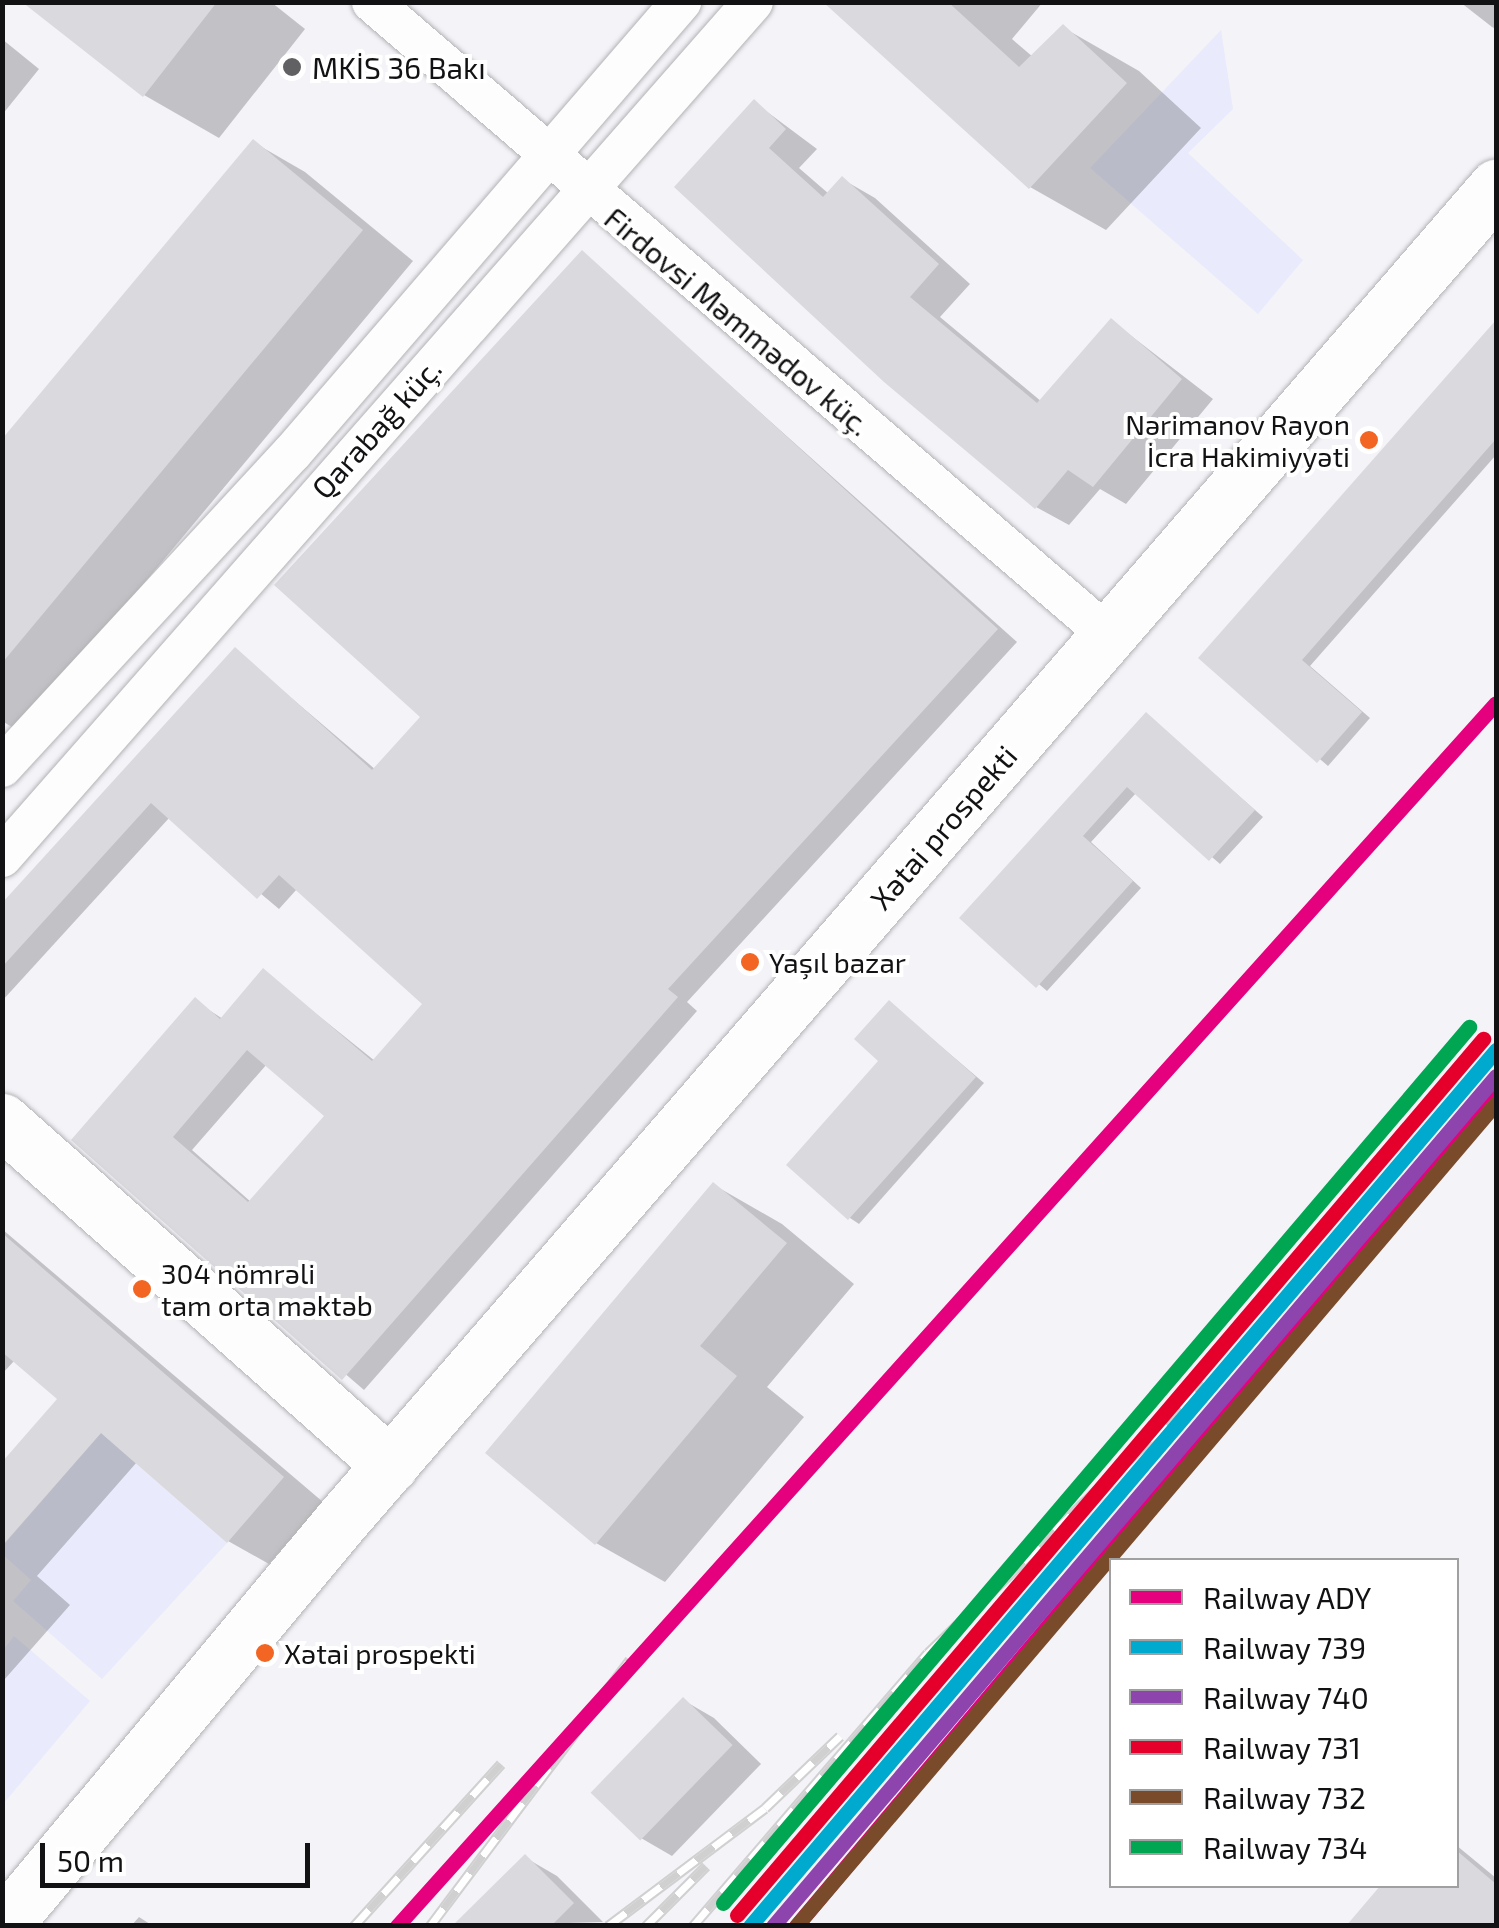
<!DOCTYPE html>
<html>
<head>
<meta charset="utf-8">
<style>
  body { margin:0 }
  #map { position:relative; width:1499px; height:1928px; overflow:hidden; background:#f3f3f8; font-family:"Exo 2",sans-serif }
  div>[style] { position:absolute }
  .green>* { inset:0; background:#e9eafb }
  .shadow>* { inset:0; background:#0003 }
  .building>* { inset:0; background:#dadade; transform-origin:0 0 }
  .roads { filter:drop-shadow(0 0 2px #b3b3b6) drop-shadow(0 0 2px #b3b3b6) }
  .minor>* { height:40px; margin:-20px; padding:0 20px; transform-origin:20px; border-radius:20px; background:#fdfdfe }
  .secondary>* { height:55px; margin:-27.5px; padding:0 27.5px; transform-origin:27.5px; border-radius:27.5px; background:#fdfdfe }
  .rail>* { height:11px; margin-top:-5.5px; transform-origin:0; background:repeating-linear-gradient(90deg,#fff 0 22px,#d0d0d1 0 44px); box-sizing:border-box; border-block:2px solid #d0d0d1 }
  .rail-1>* { height:15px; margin:-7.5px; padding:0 7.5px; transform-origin:7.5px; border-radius:7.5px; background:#e5007d }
  .rail-2>* { height:15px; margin:-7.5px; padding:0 7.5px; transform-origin:7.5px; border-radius:7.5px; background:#00a9ce }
  .rail-3>* { height:15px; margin:-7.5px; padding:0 7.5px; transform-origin:7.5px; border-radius:7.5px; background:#8e44ad }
  .rail-4>* { height:15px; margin:-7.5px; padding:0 7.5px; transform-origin:7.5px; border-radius:7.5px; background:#e4002b }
  .rail-5>* { height:15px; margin:-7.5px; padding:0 7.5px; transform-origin:7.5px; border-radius:7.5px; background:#7a4b2a }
  .rail-6>* { height:15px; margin:-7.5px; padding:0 7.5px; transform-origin:7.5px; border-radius:7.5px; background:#00a651 }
  .dots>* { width:28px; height:28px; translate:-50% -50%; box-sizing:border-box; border:5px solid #fff; border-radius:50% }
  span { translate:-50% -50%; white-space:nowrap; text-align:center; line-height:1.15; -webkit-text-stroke:8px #fff; paint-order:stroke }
  .bus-label { font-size:28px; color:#121214 }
  .right { translate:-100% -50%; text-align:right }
  .left { translate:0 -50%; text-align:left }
  .poi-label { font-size:30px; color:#121214 }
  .street-label { font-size:30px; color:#121214 }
  .frame { position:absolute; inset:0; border:5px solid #121214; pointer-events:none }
  .legend { position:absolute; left:1109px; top:1558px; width:350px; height:330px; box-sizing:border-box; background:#fff; border:2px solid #a0a0a1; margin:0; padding:12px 18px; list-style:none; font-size:30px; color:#121214 }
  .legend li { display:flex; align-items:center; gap:20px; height:50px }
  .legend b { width:50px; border:2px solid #a0a0a1 }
  .scale { position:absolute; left:40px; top:1843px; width:270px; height:45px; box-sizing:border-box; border:5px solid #121214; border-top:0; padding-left:12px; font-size:30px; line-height:35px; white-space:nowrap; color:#121214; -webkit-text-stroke:8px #fff; paint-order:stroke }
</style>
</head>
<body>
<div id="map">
  <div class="green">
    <div style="clip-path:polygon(1221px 30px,1233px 109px,1188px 153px,1303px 260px,1258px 314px,1090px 168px)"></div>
    <div style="clip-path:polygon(101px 1433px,227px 1543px,102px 1679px,13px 1601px,31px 1580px,3px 1555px,3px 1546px)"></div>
    <div style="clip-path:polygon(14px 1636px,90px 1701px,3px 1804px,3px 1650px)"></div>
  </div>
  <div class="shadow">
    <div style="clip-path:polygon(26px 2px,271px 2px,305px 29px,219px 138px,144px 95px)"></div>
    <div style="clip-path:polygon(827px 2px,1043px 2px,1012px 39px,1033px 57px,1064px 28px,1139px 71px,1201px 128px,1106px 230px,1030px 187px)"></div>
    <div style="clip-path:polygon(1460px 2px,1496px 2px,1496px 29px,1492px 27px)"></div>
    <div style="clip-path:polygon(2px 39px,39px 69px,2px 115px)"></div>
    <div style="clip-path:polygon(754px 102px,817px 149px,799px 168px,829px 194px,842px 179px,875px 198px,970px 284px,940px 317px,1042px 402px,1112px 321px,1213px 399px,1126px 504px,1100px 489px,1069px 525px,1036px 507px,677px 187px)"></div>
    <div style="clip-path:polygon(253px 142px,305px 172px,413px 261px,20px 732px,2px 721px,2px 443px)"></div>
    <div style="clip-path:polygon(evenodd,582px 253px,1017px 642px,687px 1002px,697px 1011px,364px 1390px,74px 1140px,195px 1001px,223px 1019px,264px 972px,375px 1061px,425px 1004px,297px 889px,279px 909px,170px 817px,2px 1001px,2px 907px,235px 650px,376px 770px,423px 717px,582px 253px,267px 1064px,327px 1116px,251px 1202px,192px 1150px,267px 1064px)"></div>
    <div style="clip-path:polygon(1496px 324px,1496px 455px,1310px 666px,1370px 718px,1328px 766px,1202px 658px)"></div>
    <div style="clip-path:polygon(1147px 715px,1263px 817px,1220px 864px,1137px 792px,1091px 842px,1141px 888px,1047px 991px,962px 918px)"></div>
    <div style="clip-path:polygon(890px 1003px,984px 1083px,859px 1224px,850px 1218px)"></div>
    <div style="clip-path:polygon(714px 1185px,782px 1224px,854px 1284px,767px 1387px,804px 1417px,665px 1582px,596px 1543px)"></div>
    <div style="clip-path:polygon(2px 1229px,323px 1502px,269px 1564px,228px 1541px,137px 1462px,37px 1576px,70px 1605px,4px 1680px,2px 1466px,61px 1399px,15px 1360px,2px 1374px)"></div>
    <div style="clip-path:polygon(683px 1700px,714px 1718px,761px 1764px,672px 1856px,641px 1838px)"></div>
    <div style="clip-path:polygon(1456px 1845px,1496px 1878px,1496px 1926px,1349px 1926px,1383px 1886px,1456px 1886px)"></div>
    <div style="clip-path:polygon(526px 1858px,557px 1876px,603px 1922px,467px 1926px)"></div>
    <div style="clip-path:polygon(139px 1917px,153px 1926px,131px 1926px)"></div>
  </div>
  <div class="building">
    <div style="clip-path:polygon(22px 2px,217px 2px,143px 97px)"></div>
    <div style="clip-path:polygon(823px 2px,948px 2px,1019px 67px,1063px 24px,1127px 83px,1029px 189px)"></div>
    <div style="clip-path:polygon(754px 99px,786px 129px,769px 148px,823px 197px,842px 176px,939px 264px,910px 297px,1037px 403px,1111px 318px,1182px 379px,1093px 487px,1068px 470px,1035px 509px,884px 382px,674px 187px)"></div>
    <div style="clip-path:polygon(253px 139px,363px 230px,2px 663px,2px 439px)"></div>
    <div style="clip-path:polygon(evenodd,582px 250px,998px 629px,668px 989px,678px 997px,342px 1380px,71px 1140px,195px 997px,220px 1019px,263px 968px,372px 1061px,422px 1004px,279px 875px,257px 899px,151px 803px,2px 967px,2px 903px,235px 647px,372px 770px,420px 717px,274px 585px,582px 250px,247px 1050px,324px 1116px,248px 1202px,173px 1137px,247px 1050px)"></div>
    <div style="clip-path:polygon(1496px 320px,1496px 439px,1302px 660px,1362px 712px,1317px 763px,1198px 658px)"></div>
    <div style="clip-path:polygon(1146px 712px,1255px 810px,1209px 861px,1127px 787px,1083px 836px,1133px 881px,1036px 988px,959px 918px)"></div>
    <div style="clip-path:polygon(889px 1000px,976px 1077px,848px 1220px,786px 1165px,878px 1061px,854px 1039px)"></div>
    <div style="clip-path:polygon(713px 1182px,787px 1243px,700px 1346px,737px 1376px,595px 1545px,485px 1453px)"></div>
    <div style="clip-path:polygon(2px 1233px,284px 1477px,227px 1543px,101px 1433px,2px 1546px,2px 1462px,57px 1399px,2px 1352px)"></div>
    <div style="left:683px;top:1697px;width:69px;height:133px;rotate:44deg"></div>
    <div style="clip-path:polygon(1456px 1850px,1496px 1884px,1496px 1926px,1346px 1926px,1380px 1886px,1456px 1886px)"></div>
    <div style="clip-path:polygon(525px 1854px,574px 1903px,551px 1926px,452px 1926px)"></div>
  </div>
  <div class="roads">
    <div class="minor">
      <div style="left:372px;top:2px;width:971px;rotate:40.7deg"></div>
      <div style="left:2px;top:767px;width:427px;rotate:-47.3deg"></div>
      <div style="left:292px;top:453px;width:596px;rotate:-49.22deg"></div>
      <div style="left:2px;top:857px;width:1138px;rotate:-48.71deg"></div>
    </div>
    <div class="secondary">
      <div style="left:2px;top:1121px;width:519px;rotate:41.56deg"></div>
      <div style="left:3px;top:1926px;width:528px;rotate:-50.15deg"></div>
      <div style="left:341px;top:1521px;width:1765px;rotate:-49.11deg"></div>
    </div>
  </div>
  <div class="rail">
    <div style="left:354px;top:1926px;width:219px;rotate:-47.8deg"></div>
    <div style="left:430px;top:1926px;width:333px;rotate:-53.1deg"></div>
    <div style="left:608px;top:1926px;width:196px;rotate:-36.9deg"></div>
    <div style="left:765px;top:1808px;width:104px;rotate:-43.8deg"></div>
    <div style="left:646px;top:1926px;width:85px;rotate:-45deg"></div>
    <div style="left:693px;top:1926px;width:360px;rotate:-49.3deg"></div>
    <div style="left:928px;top:1653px;width:386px;rotate:-44deg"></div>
  </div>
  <div class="rail-1">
    <div style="left:397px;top:1926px;width:1644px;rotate:-48.06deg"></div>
    <div style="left:796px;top:1926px;width:1090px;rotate:-50.03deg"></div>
  </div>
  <div class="rail-2">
    <div style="left:750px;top:1926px;width:1151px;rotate:-49.58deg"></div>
  </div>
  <div class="rail-3">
    <div style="left:773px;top:1926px;width:1116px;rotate:-49.62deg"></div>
  </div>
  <div class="rail-4">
    <div style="left:737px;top:1915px;width:1151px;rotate:-49.58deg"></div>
  </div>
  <div class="rail-5">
    <div style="left:796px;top:1926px;width:1080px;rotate:-49.62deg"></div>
  </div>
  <div class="rail-6">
    <div style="left:723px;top:1903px;width:1151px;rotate:-49.58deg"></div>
  </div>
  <div class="dots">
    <div style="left:292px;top:67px;background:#616164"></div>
    <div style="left:1369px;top:440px;background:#f26522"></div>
    <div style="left:750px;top:962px;background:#f26522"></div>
    <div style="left:142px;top:1289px;background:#f26522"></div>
    <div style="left:265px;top:1653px;background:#f26522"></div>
  </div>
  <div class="bus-label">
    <span class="right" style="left:1350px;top:440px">Nərimanov Rayon<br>İcra Hakimiyyəti</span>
    <span class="left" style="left:769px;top:962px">Yaşıl bazar</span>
    <span class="left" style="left:161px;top:1289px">304 nömrəli<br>tam orta məktəb</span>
    <span class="left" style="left:284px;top:1653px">Xətai prospekti</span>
  </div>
  <div class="poi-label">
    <span class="left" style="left:312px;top:67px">MKİS 36 Bakı</span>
  </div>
  <div class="street-label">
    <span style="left:738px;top:321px;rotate:40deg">Firdovsi Məmmədov küç.</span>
    <span style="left:376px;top:428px;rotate:-48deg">Qarabağ küç.</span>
    <span style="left:943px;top:827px;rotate:-49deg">Xətai prospekti</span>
  </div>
  <div class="frame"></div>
  <ul class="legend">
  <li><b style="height:12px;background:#e5007d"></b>Railway ADY</li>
  <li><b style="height:12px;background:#00a9ce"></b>Railway 739</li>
  <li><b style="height:12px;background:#8e44ad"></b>Railway 740</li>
  <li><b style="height:12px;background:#e4002b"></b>Railway 731</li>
  <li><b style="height:12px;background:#7a4b2a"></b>Railway 732</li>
  <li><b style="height:12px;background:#00a651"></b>Railway 734</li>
  </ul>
  <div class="scale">50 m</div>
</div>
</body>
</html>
